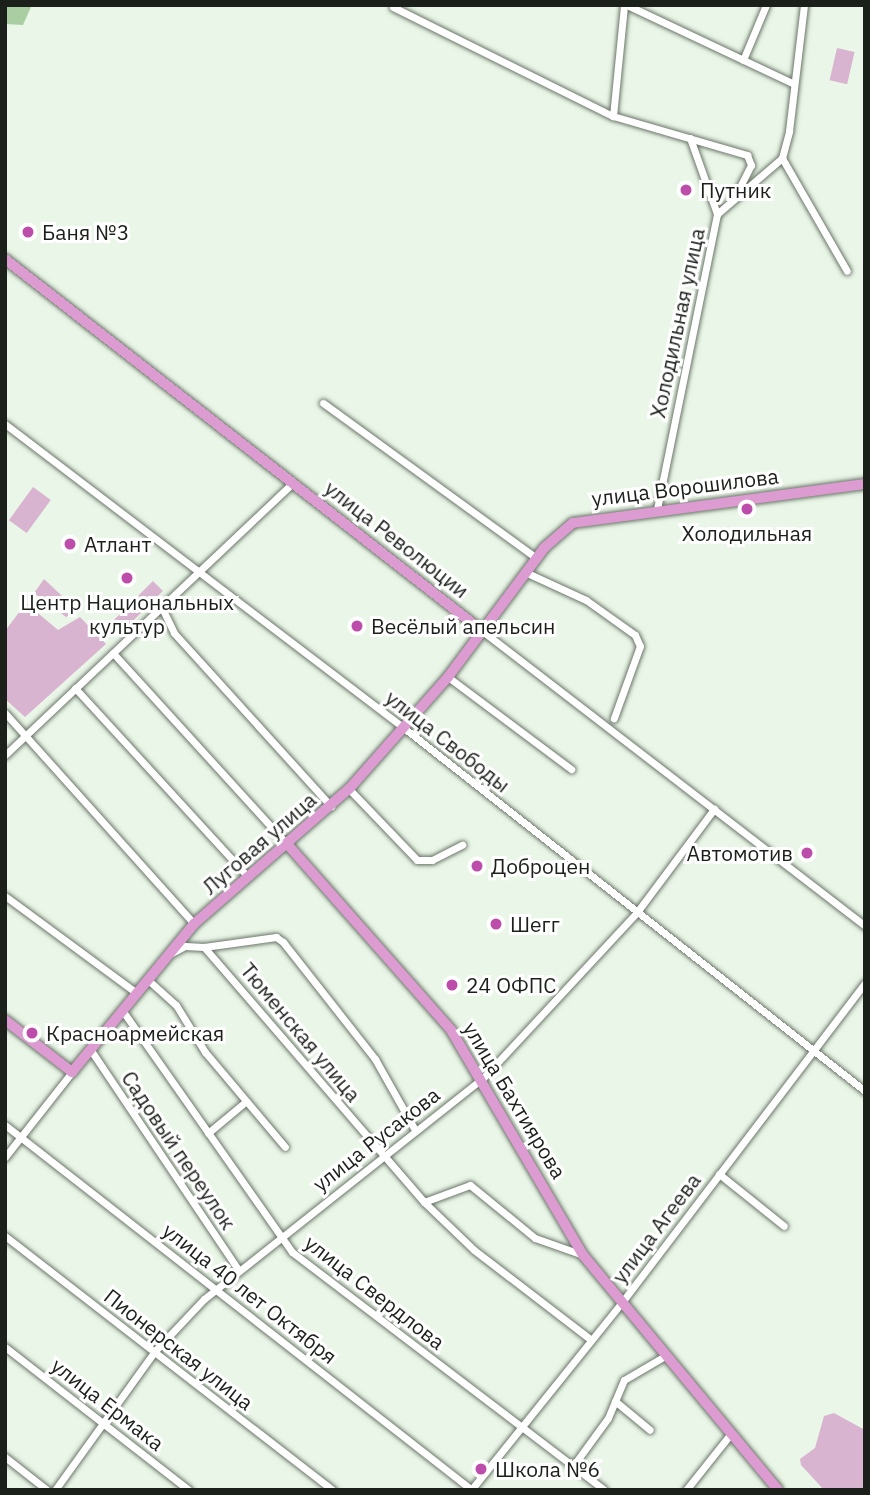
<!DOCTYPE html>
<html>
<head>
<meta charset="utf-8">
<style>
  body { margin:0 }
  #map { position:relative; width:870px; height:1495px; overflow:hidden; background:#eaf7e8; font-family:"IBM Plex Sans",sans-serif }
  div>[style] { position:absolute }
  .green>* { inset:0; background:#d8b4d0; transform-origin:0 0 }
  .water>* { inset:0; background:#a9cea2 }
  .roads { filter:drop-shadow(0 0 2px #6b7669) drop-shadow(0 0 2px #6b7669) }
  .minor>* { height:7px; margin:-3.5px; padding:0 3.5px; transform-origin:3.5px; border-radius:3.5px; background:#fff }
  .major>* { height:10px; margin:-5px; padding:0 5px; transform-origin:5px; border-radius:5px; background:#dc9bd1 }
  .dots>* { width:19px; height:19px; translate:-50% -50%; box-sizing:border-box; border:4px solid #fff; border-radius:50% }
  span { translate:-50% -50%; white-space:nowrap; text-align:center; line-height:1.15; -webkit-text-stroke:6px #fff; paint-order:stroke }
  .poi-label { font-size:21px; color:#1b201b }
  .left { translate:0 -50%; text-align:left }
  .right { translate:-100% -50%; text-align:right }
  .street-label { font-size:21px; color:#1b201b }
  .frame { position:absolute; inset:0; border:7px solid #1b201b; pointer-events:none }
</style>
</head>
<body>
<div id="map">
  <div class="green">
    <div style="left:837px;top:48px;width:18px;height:33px;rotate:13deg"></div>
    <div style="left:33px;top:487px;width:22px;height:41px;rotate:36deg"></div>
    <div style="clip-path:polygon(44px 579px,78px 611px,66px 617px,34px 593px)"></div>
    <div style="left:153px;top:581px;width:14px;height:57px;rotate:45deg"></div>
    <div style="clip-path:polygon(26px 603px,58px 630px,80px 617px,106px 644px,25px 717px,5px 699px,5px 631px)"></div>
    <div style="clip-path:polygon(834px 1413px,865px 1430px,865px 1490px,824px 1490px,801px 1465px,800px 1459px,815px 1448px,824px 1416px)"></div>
  </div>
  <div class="water">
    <div style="clip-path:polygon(5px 5px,31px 7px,23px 25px,5px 24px)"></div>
  </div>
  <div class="roads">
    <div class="minor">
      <div style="left:627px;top:5px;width:183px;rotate:25.3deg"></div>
      <div style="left:393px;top:7px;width:246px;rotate:26.4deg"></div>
      <div style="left:613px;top:116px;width:140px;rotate:16.2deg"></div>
      <div style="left:747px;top:155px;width:11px;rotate:68deg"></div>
      <div style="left:751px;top:165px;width:37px;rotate:117deg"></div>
      <div style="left:743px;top:60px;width:60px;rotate:-67.3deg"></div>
      <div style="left:613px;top:116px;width:112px;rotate:-84.3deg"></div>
      <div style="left:690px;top:138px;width:81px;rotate:70.4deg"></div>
      <div style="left:782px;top:158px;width:130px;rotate:60.1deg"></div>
      <div style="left:323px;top:403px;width:263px;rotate:36deg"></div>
      <div style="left:5px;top:424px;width:502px;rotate:37.3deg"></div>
      <div style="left:404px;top:728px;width:587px;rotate:38.22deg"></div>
      <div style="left:657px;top:509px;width:301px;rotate:-78.5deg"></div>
      <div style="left:717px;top:214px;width:86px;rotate:-40.7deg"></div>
      <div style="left:782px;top:158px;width:28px;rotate:-75deg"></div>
      <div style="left:789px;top:131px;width:127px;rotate:-83.2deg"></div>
      <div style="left:525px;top:572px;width:67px;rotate:24.7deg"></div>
      <div style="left:586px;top:600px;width:60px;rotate:35.5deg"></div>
      <div style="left:635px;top:635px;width:12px;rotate:66deg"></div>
      <div style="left:640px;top:646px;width:77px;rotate:109.9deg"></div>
      <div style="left:162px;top:608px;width:28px;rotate:64deg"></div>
      <div style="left:174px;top:633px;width:234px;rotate:47.8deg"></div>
      <div style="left:481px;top:630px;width:485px;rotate:37.6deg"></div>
      <div style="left:113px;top:653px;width:260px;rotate:47.7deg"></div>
      <div style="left:448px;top:677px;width:154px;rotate:36.8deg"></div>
      <div style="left:75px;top:688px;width:256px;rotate:47.5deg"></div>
      <div style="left:5px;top:713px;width:283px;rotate:48.1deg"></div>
      <div style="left:5px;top:755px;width:396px;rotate:-43.4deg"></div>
      <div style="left:349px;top:789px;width:98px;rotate:46.2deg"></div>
      <div style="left:417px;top:860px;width:15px"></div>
      <div style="left:432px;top:860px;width:34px;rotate:-27deg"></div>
      <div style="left:5px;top:896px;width:162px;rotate:36.4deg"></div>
      <div style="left:204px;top:947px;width:73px;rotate:-7.9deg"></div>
      <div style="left:276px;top:937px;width:9px;rotate:36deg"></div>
      <div style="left:283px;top:942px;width:149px;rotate:51.8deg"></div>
      <div style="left:375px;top:1059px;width:81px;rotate:60.6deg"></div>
      <div style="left:170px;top:954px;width:17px;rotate:-28deg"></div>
      <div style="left:185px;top:946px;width:19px;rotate:3deg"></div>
      <div style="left:204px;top:947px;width:337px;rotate:49.2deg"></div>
      <div style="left:424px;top:1202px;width:49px;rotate:-20.3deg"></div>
      <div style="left:470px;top:1185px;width:84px;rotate:39.2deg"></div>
      <div style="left:535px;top:1238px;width:51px;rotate:19.5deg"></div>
      <div style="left:147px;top:979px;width:39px;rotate:42deg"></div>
      <div style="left:176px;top:1005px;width:55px;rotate:58.3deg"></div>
      <div style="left:205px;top:1052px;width:124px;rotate:49.9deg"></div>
      <div style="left:122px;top:1010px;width:296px;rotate:54.9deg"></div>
      <div style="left:292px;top:1252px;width:392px;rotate:37.3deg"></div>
      <div style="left:90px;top:1049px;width:267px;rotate:56.1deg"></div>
      <div style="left:5px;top:1125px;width:593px;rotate:38.01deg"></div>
      <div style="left:208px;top:1133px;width:47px;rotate:-39.8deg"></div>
      <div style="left:5px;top:1157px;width:108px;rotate:-51.8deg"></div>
      <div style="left:719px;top:1174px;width:83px;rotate:38.7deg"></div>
      <div style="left:424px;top:1202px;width:69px;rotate:43.8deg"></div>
      <div style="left:474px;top:1250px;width:146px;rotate:37.5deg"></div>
      <div style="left:5px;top:1236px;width:415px;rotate:37.8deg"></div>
      <div style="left:5px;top:1347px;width:233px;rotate:37.9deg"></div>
      <div style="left:615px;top:1401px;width:45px;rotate:39.6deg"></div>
      <div style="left:5px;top:1457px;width:53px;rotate:38.2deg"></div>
      <div style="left:573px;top:1466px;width:59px;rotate:-53.9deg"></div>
      <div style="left:608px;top:1418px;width:41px;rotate:-67.2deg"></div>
      <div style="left:624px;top:1380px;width:45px;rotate:-30.5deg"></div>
      <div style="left:55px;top:1490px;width:170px;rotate:-54.3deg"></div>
      <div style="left:154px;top:1352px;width:73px;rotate:-46.7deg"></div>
      <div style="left:204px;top:1299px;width:356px;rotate:-38.4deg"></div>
      <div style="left:483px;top:1078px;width:226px;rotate:-47.1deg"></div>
      <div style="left:637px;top:912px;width:129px;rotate:-53.2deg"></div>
      <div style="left:471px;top:1490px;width:241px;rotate:-51.2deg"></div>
      <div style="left:622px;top:1302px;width:401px;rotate:-52.7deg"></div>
      <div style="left:686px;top:1490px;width:69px;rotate:-51.5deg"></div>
    </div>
    <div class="major">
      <div style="left:5px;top:259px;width:604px;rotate:37.93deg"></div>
      <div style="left:288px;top:845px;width:247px;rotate:48.6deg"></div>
      <div style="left:451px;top:1030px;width:261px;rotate:59.6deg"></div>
      <div style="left:583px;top:1255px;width:305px;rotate:50.3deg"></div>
      <div style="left:5px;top:1020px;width:85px;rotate:37.8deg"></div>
      <div style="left:72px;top:1072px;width:192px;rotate:-50.5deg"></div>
      <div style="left:194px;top:924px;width:206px;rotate:-41.1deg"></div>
      <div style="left:349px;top:789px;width:149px;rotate:-48.5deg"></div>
      <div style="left:448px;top:677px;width:161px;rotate:-53.3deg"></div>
      <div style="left:544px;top:548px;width:38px;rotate:-41deg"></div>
      <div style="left:573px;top:523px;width:295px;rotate:-7.6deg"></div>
    </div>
  </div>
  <div class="dots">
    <div style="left:686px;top:190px;background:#bd4dab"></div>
    <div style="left:28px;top:232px;background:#bd4dab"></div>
    <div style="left:747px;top:509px;background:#bd4dab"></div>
    <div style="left:70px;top:544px;background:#bd4dab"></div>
    <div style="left:127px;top:578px;background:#bd4dab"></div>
    <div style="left:357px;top:626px;background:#bd4dab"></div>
    <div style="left:807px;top:853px;background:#bd4dab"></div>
    <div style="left:477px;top:866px;background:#bd4dab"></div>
    <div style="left:496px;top:924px;background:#bd4dab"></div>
    <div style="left:452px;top:985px;background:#bd4dab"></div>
    <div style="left:32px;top:1033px;background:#bd4dab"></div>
    <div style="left:481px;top:1469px;background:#bd4dab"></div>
  </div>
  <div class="poi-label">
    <span class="left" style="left:700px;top:190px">Путник</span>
    <span class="left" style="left:42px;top:232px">Баня №3</span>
    <span style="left:747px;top:533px">Холодильная</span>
    <span class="left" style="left:84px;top:544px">Атлант</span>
    <span style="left:127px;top:614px">Центр Национальных<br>культур</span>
    <span class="left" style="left:371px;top:626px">Весёлый апельсин</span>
    <span class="right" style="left:793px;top:853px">Автомотив</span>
    <span class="left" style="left:491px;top:866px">Доброцен</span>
    <span class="left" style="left:510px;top:924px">Шегг</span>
    <span class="left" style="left:466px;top:985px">24 ОФПС</span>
    <span class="left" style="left:46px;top:1033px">Красноармейская</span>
    <span class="left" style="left:495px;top:1469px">Школа №6</span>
  </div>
  <div class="street-label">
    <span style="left:677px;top:323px;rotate:-78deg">Холодильная улица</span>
    <span style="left:685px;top:487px;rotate:-7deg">улица Ворошилова</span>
    <span style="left:397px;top:539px;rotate:38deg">улица Революции</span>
    <span style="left:448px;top:741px;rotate:38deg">улица Свободы</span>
    <span style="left:259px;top:843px;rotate:-41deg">Луговая улица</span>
    <span style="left:301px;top:1032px;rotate:50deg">Тюменская улица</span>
    <span style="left:515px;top:1100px;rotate:59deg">улица Бахтиярова</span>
    <span style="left:376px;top:1139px;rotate:-38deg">улица Русакова</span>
    <span style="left:179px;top:1150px;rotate:56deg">Садовый переулок</span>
    <span style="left:656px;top:1228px;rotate:-53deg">улица Агеева</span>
    <span style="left:375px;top:1292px;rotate:38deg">улица Свердлова</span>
    <span style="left:250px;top:1293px;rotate:38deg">улица 40 лет Октября</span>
    <span style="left:179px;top:1349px;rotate:38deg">Пионерская улица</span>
    <span style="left:108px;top:1404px;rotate:38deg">улица Ермака</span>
  </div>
  <div class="frame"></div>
</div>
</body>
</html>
